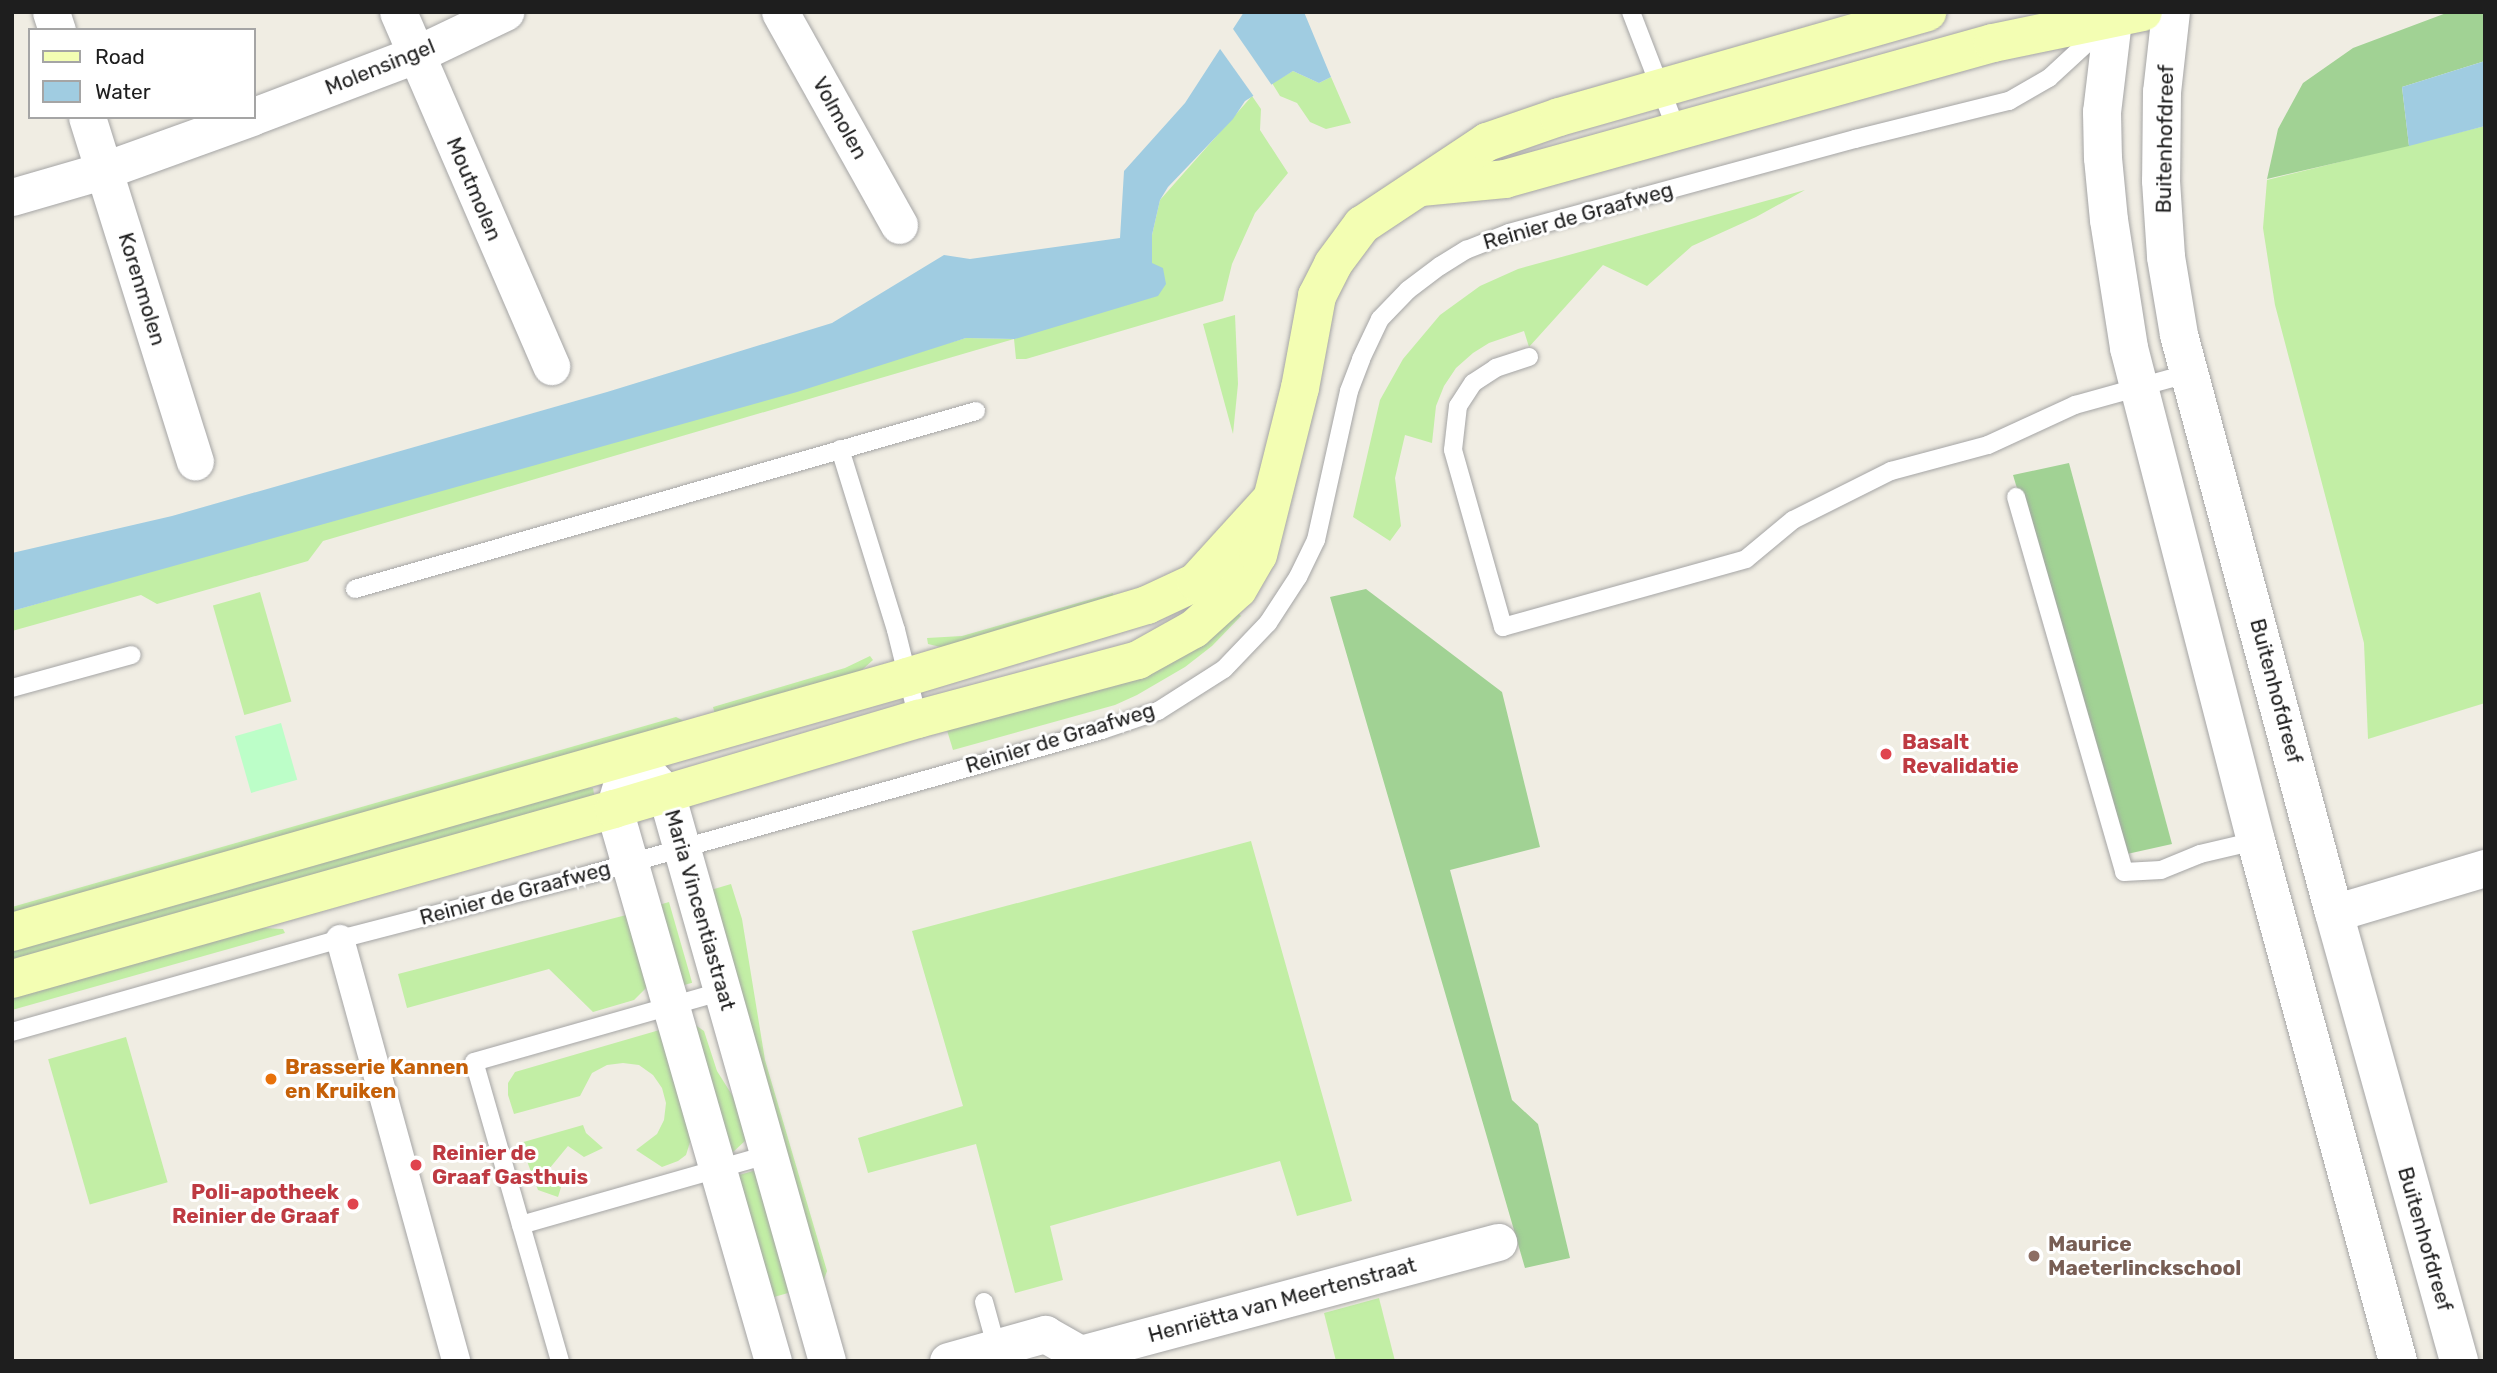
<!DOCTYPE html>
<html>
<head>
<meta charset="utf-8">
<style>
  body { margin:0 }
  #map { position:relative; width:2497px; height:1373px; overflow:hidden; background:#f0ede3; font-family:Rubik,sans-serif }
  div>[style] { position:absolute }
  .grass>* { inset:0; background:#c2eea5; transform-origin:0 0 }
  .forest>* { inset:0; background:#a1d294 }
  .park>* { inset:0; background:#bcfec8; transform-origin:0 0 }
  .water>* { inset:0; background:#a0cce1 }
  .pier>* { inset:0; background:#f0ede3 }
  .roads { filter:drop-shadow(0 0 2px #a5a5a5) drop-shadow(0 0 2px #a5a5a5) }
  .service>* { height:18px; margin:-9px; padding:0 9px; transform-origin:9px; border-radius:9px; background:#fff }
  .pedestrian>* { height:28px; margin:-14px; padding:0 14px; transform-origin:14px; border-radius:14px; background:#fff }
  .minor>* { height:37px; margin:-18.5px; padding:0 18.5px; transform-origin:18.5px; border-radius:18.5px; background:#fff }
  .tertiary>* { height:38px; margin:-19px; padding:0 19px; transform-origin:19px; border-radius:19px; background:#fff }
  .secondary>* { height:38px; margin:-19px; padding:0 19px; transform-origin:19px; border-radius:19px; background:#f3feb3 }
  .dots>* { width:19px; height:19px; translate:-50% -50%; box-sizing:border-box; border:4px solid #fff; border-radius:50% }
  span { translate:-50% -50%; white-space:nowrap; text-align:center; line-height:1.15; -webkit-text-stroke:6px #fff; paint-order:stroke }
  .street-label { font-size:21px; color:#1e1e1e }
  .health-label { font-size:21px; color:#be3a42; font-weight:700 }
  .left { translate:0 -50%; text-align:left }
  .right { translate:-100% -50%; text-align:right }
  .food-label { font-size:21px; color:#c56008; font-weight:700 }
  .education-label { font-size:21px; color:#785e54; font-weight:700 }
  .frame { position:absolute; inset:0; border:14px solid #1e1e1e; pointer-events:none }
  .legend { position:absolute; left:28px; top:28px; width:228px; height:91px; box-sizing:border-box; background:#fff; border:2px solid #a5a5a5; margin:0; padding:9px 12px; list-style:none; font-size:21px; color:#1e1e1e }
  .legend li { display:flex; align-items:center; gap:14px; height:35px }
  .legend b { width:35px; border:2px solid #a5a5a5 }
</style>
</head>
<body>
<div id="map">
  <div class="grass">
    <div style="clip-path:polygon(1293px 71px,1319px 83px,1331px 77px,1351px 123px,1326px 129px,1310px 122px,1297px 103px,1280px 96px,1272px 83px)"></div>
    <div style="clip-path:polygon(1252px 96px,1261px 109px,1260px 130px,1288px 173px,1255px 213px,1232px 264px,1223px 301px,1026px 359px,1016px 359px,1014px 339px,323px 541px,308px 561px,157px 604px,141px 595px,12px 631px,12px 611px,966px 338px,1015px 339px,1152px 263px,1152px 235px,1160px 200px)"></div>
    <div style="clip-path:polygon(2485px 126px,2485px 703px,2368px 739px,2364px 643px,2275px 305px,2263px 228px,2267px 180px)"></div>
    <div style="clip-path:polygon(1805px 190px,1756px 217px,1692px 246px,1647px 286px,1603px 265px,1529px 347px,1524px 331px,1489px 343px,1473px 353px,1456px 368px,1444px 386px,1436px 406px,1432px 443px,1405px 435px,1395px 478px,1401px 526px,1390px 541px,1353px 517px,1380px 400px,1403px 359px,1440px 315px,1480px 286px,1518px 269px)"></div>
    <div style="clip-path:polygon(1235px 315px,1238px 384px,1233px 434px,1203px 324px)"></div>
    <div style="left:260px;top:592px;width:114px;height:49px;rotate:74deg"></div>
    <div style="clip-path:polygon(1113px 593px,1117px 608px,953px 650px,928px 644px,927px 638px,962px 636px)"></div>
    <div style="clip-path:polygon(1236px 610px,1241px 616px,1212px 646px,1185px 667px,1137px 695px,1115px 705px,953px 750px,946px 727px)"></div>
    <div style="clip-path:polygon(870px 656px,873px 660px,852px 679px,717px 722px,713px 707px,845px 668px)"></div>
    <div style="clip-path:polygon(676px 717px,684px 721px,686px 730px,12px 922px,12px 907px)"></div>
    <div style="clip-path:polygon(593px 788px,596px 805px,12px 972px,12px 942px,572px 789px)"></div>
    <div style="clip-path:polygon(1251px 841px,1352px 1201px,1297px 1216px,1280px 1161px,1050px 1226px,1063px 1280px,1015px 1293px,976px 1144px,868px 1173px,858px 1138px,963px 1106px,912px 931px)"></div>
    <div style="clip-path:polygon(731px 884px,742px 919px,765px 1060px,827px 1271px,823px 1282px,704px 892px)"></div>
    <div style="left:669px;top:902px;width:84px;height:16px;rotate:74deg"></div>
    <div style="clip-path:polygon(634px 913px,650px 978px,646px 988px,634px 1000px,593px 1012px,549px 969px,407px 1008px,398px 974px)"></div>
    <div style="clip-path:polygon(246px 927px,283px 929px,285px 933px,12px 1010px,12px 991px)"></div>
    <div style="clip-path:polygon(691px 1022px,704px 1031px,717px 1071px,734px 1098px,746px 1140px,732px 1153px)"></div>
    <div style="clip-path:polygon(663px 1029px,692px 1136px,686px 1155px,678px 1161px,662px 1167px,636px 1150px,657px 1134px,664px 1120px,666px 1103px,662px 1088px,653px 1075px,639px 1065px,623px 1063px,607px 1065px,592px 1073px,580px 1096px,514px 1114px,508px 1095px,508px 1083px,515px 1072px)"></div>
    <div style="left:126px;top:1037px;width:151px;height:81px;rotate:74deg"></div>
    <div style="clip-path:polygon(583px 1125px,586px 1133px,603px 1148px,584px 1157px,568px 1146px,549px 1169px,563px 1181px,558px 1197px,538px 1190px,520px 1143px)"></div>
    <div style="left:760px;top:1169px;width:127px;height:29px;rotate:74deg"></div>
    <div style="clip-path:polygon(1379px 1298px,1395px 1361px,1336px 1361px,1324px 1313px)"></div>
  </div>
  <div class="forest">
    <div style="clip-path:polygon(2449px 12px,2485px 12px,2485px 61px,2402px 87px,2409px 146px,2267px 179px,2278px 129px,2303px 83px,2353px 48px)"></div>
    <div style="clip-path:polygon(2069px 463px,2172px 844px,2127px 854px,2013px 475px)"></div>
    <div style="clip-path:polygon(1366px 589px,1502px 692px,1540px 847px,1450px 870px,1512px 1100px,1538px 1124px,1570px 1258px,1525px 1268px,1330px 597px)"></div>
  </div>
  <div class="park">
    <div style="left:281px;top:723px;width:59px;height:48px;rotate:74deg"></div>
  </div>
  <div class="water">
    <div style="clip-path:polygon(1244px 12px,1304px 12px,1331px 77px,1319px 83px,1293px 71px,1245px 101px,1233px 119px,1168px 187px,1160px 200px,1152px 235px,1152px 263px,1163px 268px,1166px 284px,1158px 296px,1015px 339px,966px 338px,797px 392px,12px 611px,12px 553px,172px 516px,607px 392px,832px 323px,944px 255px,970px 259px,1120px 238px,1124px 171px,1185px 103px)"></div>
    <div style="clip-path:polygon(2485px 61px,2485px 126px,2409px 146px,2402px 87px)"></div>
  </div>
  <div class="pier">
    <div style="clip-path:polygon(1231px 26px,1273px 87px,1255px 98px,1218px 46px)"></div>
  </div>
  <div class="roads">
    <div class="service">
      <div style="left:1631px;top:12px;width:128px;rotate:68.9deg"></div>
      <div style="left:1529px;top:357px;width:35px;rotate:162deg"></div>
      <div style="left:1496px;top:368px;width:27px;rotate:147deg"></div>
      <div style="left:1473px;top:383px;width:27px;rotate:123deg"></div>
      <div style="left:1458px;top:406px;width:44px;rotate:96.5deg"></div>
      <div style="left:1453px;top:450px;width:184px;rotate:74.2deg"></div>
      <div style="left:1503px;top:627px;width:252px;rotate:-15.6deg"></div>
      <div style="left:1746px;top:559px;width:61px;rotate:-39.7deg"></div>
      <div style="left:1793px;top:520px;width:110px;rotate:-26.6deg"></div>
      <div style="left:1891px;top:471px;width:100px;rotate:-15deg"></div>
      <div style="left:1988px;top:445px;width:96px;rotate:-24.7deg"></div>
      <div style="left:2075px;top:405px;width:119px;rotate:-15.5deg"></div>
      <div style="left:840px;top:449px;width:189px;rotate:72.8deg"></div>
      <div style="left:896px;top:630px;width:92px;rotate:76.1deg"></div>
      <div style="left:2016px;top:497px;width:390px;rotate:73.9deg"></div>
      <div style="left:2124px;top:872px;width:37px;rotate:-3deg"></div>
      <div style="left:2161px;top:870px;width:42px;rotate:-22.3deg"></div>
      <div style="left:2200px;top:854px;width:57px;rotate:-13.1deg"></div>
      <div style="left:355px;top:589px;width:646px;rotate:-15.99deg"></div>
      <div style="left:12px;top:688px;width:124px;rotate:-15.4deg"></div>
      <div style="left:12px;top:1032px;width:341px;rotate:-15.8deg"></div>
      <div style="left:340px;top:939px;width:259px;rotate:-14.5deg"></div>
      <div style="left:591px;top:874px;width:531px;rotate:-15.74deg"></div>
      <div style="left:1102px;top:730px;width:59px;rotate:-18.7deg"></div>
      <div style="left:1158px;top:711px;width:78px;rotate:-32.5deg"></div>
      <div style="left:1224px;top:669px;width:64px;rotate:-46.3deg"></div>
      <div style="left:1268px;top:623px;width:55px;rotate:-56.9deg"></div>
      <div style="left:1298px;top:577px;width:41px;rotate:-64.1deg"></div>
      <div style="left:1316px;top:540px;width:153px;rotate:-77.5deg"></div>
      <div style="left:1349px;top:391px;width:34px;rotate:-69deg"></div>
      <div style="left:1361px;top:359px;width:44px;rotate:-64.6deg"></div>
      <div style="left:1380px;top:319px;width:40px;rotate:-46deg"></div>
      <div style="left:1408px;top:290px;width:40px;rotate:-37deg"></div>
      <div style="left:1440px;top:266px;width:31px;rotate:-32deg"></div>
      <div style="left:1466px;top:250px;width:46px;rotate:-21.6deg"></div>
      <div style="left:1509px;top:233px;width:359px;rotate:-15.2deg"></div>
      <div style="left:1855px;top:139px;width:159px;rotate:-13.9deg"></div>
      <div style="left:2009px;top:101px;width:46px;rotate:-29.9deg"></div>
      <div style="left:2049px;top:78px;width:71px;rotate:-42.7deg"></div>
      <div style="left:521px;top:1225px;width:259px;rotate:-15.9deg"></div>
      <div style="left:984px;top:1302px;width:53px;rotate:74.6deg"></div>
      <div style="left:560px;top:1361px;width:311px;rotate:-106deg"></div>
      <div style="left:474px;top:1062px;width:260px;rotate:-15.9deg"></div>
    </div>
    <div class="pedestrian">
      <div style="left:340px;top:939px;width:438px;rotate:74.6deg"></div>
    </div>
    <div class="minor">
      <div style="left:51px;top:12px;width:19px;rotate:72deg"></div>
      <div style="left:398px;top:12px;width:386px;rotate:66.6deg"></div>
      <div style="left:780px;top:12px;width:244px;rotate:60.8deg"></div>
      <div style="left:254px;top:116px;width:174px;rotate:-20.8deg"></div>
      <div style="left:417px;top:54px;width:98px;rotate:-25.5deg"></div>
      <div style="left:87px;top:117px;width:361px;rotate:72.6deg"></div>
      <div style="left:12px;top:197px;width:97px;rotate:-16.2deg"></div>
      <div style="left:105px;top:170px;width:156px;rotate:-19.8deg"></div>
      <div style="left:2334px;top:913px;width:158px;rotate:-16.6deg"></div>
      <div style="left:773px;top:1361px;width:574px;rotate:-106.07deg"></div>
      <div style="left:614px;top:809px;width:55px;rotate:-73.2deg"></div>
      <div style="left:630px;top:756px;width:52px;rotate:45.8deg"></div>
      <div style="left:666px;top:793px;width:590px;rotate:74.17deg"></div>
      <div style="left:948px;top:1361px;width:101px;rotate:-15.6deg"></div>
      <div style="left:1045px;top:1334px;width:40px;rotate:29.7deg"></div>
      <div style="left:1080px;top:1354px;width:433px;rotate:-15deg"></div>
    </div>
    <div class="tertiary">
      <div style="left:2114px;top:12px;width:101px;rotate:96.8deg"></div>
      <div style="left:2102px;top:112px;width:46px;rotate:88.8deg"></div>
      <div style="left:2103px;top:158px;width:62px;rotate:84.5deg"></div>
      <div style="left:2109px;top:220px;width:130px;rotate:81.1deg"></div>
      <div style="left:2129px;top:348px;width:509px;rotate:75.55deg"></div>
      <div style="left:2256px;top:841px;width:539px;rotate:74.73deg"></div>
      <div style="left:2171px;top:12px;width:81px;rotate:96.4deg"></div>
      <div style="left:2162px;top:92px;width:89px;rotate:90.6deg"></div>
      <div style="left:2161px;top:181px;width:76px;rotate:86.2deg"></div>
      <div style="left:2166px;top:257px;width:79px;rotate:80.5deg"></div>
      <div style="left:2179px;top:335px;width:598px;rotate:74.99deg"></div>
      <div style="left:2334px;top:913px;width:465px;rotate:74.4deg"></div>
    </div>
    <div class="secondary">
      <div style="left:1421px;top:187px;width:84px;rotate:-5.4deg"></div>
      <div style="left:1505px;top:179px;width:507px;rotate:-15.57deg"></div>
      <div style="left:1993px;top:43px;width:153px;rotate:-11.7deg"></div>
      <div style="left:12px;top:932px;width:931px;rotate:-15.9deg"></div>
      <div style="left:907px;top:677px;width:251px;rotate:-16.7deg"></div>
      <div style="left:1147px;top:605px;width:54px;rotate:-25.1deg"></div>
      <div style="left:1196px;top:582px;width:107px;rotate:-47.7deg"></div>
      <div style="left:12px;top:979px;width:626px;rotate:-15.77deg"></div>
      <div style="left:614px;top:809px;width:317px;rotate:-16.5deg"></div>
      <div style="left:918px;top:719px;width:228px;rotate:-15deg"></div>
      <div style="left:1138px;top:660px;width:64px;rotate:-29deg"></div>
      <div style="left:1194px;top:629px;width:59px;rotate:-42.3deg"></div>
      <div style="left:1238px;top:589px;width:39px;rotate:-60deg"></div>
      <div style="left:1258px;top:555px;width:172px;rotate:-75.9deg"></div>
      <div style="left:1300px;top:388px;width:94px;rotate:-79.5deg"></div>
      <div style="left:1317px;top:296px;width:36px;rotate:-63deg"></div>
      <div style="left:1333px;top:264px;width:49px;rotate:-53.4deg"></div>
      <div style="left:1362px;top:225px;width:150px;rotate:-33.6deg"></div>
      <div style="left:1487px;top:142px;width:76px;rotate:-19.1deg"></div>
      <div style="left:1559px;top:117px;width:383px;rotate:-15.9deg"></div>
    </div>
  </div>
  <div class="dots">
    <div style="left:1886px;top:754px;background:#e0444e"></div>
    <div style="left:271px;top:1079px;background:#e8710a"></div>
    <div style="left:416px;top:1165px;background:#e0444e"></div>
    <div style="left:353px;top:1204px;background:#e0444e"></div>
    <div style="left:2034px;top:1256px;background:#8d6e63"></div>
  </div>
  <div class="street-label">
    <span style="left:380px;top:67px;rotate:-22deg">Molensingel</span>
    <span style="left:840px;top:118px;rotate:61deg">Volmolen</span>
    <span style="left:2165px;top:139px;rotate:-89deg">Buitenhofdreef</span>
    <span style="left:474px;top:189px;rotate:67deg">Moutmolen</span>
    <span style="left:1578px;top:216px;rotate:-16deg">Reinier de Graafweg</span>
    <span style="left:142px;top:289px;rotate:73deg">Korenmolen</span>
    <span style="left:2276px;top:691px;rotate:75deg">Buitenhofdreef</span>
    <span style="left:1060px;top:738px;rotate:-17deg">Reinier de Graafweg</span>
    <span style="left:515px;top:893px;rotate:-15deg">Reinier de Graafweg</span>
    <span style="left:700px;top:910px;rotate:74deg">Maria Vincentiastraat</span>
    <span style="left:2425px;top:1239px;rotate:74deg">Buitenhofdreef</span>
    <span style="left:1282px;top:1300px;rotate:-15deg">Henriëtta van Meertenstraat</span>
  </div>
  <div class="health-label">
    <span class="left" style="left:1902px;top:754px">Basalt<br>Revalidatie</span>
    <span class="left" style="left:432px;top:1165px">Reinier de<br>Graaf Gasthuis</span>
    <span class="right" style="left:339px;top:1204px">Poli-apotheek<br>Reinier de Graaf</span>
  </div>
  <div class="food-label">
    <span class="left" style="left:285px;top:1079px">Brasserie Kannen<br>en Kruiken</span>
  </div>
  <div class="education-label">
    <span class="left" style="left:2048px;top:1256px">Maurice<br>Maeterlinckschool</span>
  </div>
  <div class="frame"></div>
  <ul class="legend">
  <li><b style="height:9px;background:#f3feb3"></b>Road</li>
  <li><b style="height:19px;background:#a0cce1"></b>Water</li>
  </ul>
</div>
</body>
</html>
